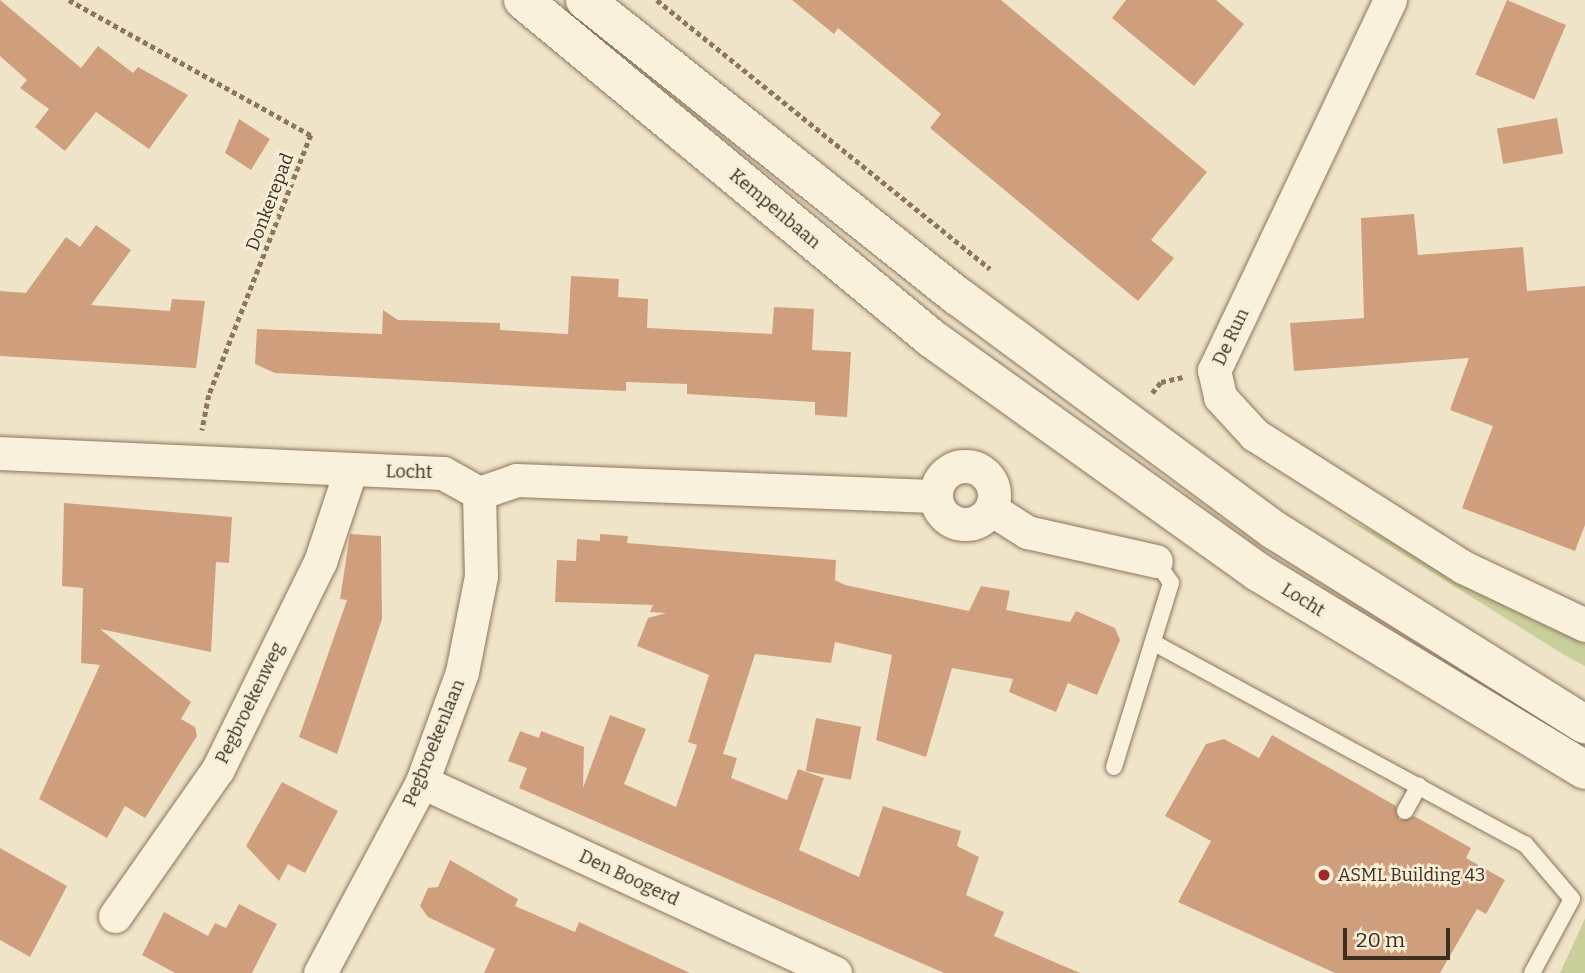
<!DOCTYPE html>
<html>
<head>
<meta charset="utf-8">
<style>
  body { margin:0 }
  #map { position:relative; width:1585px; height:973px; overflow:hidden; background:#f0e4c8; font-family:Bitter,serif }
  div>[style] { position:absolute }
  .green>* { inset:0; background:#c9cf9b }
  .building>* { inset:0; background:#cf9f7d; transform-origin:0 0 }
  .path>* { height:4.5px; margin-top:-2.25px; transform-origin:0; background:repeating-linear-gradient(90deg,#8d765c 0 5px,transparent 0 8.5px) }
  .roads { filter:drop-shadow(0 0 2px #8d765c) drop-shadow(0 0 2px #8d765c) }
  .lane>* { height:16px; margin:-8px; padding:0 8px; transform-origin:8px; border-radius:8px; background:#faf1dc }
  .street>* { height:33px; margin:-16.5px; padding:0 16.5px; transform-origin:16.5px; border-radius:16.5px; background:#faf1dc }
  .street>.ring { margin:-16.5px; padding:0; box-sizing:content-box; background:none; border:33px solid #faf1dc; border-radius:50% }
  .secondary>* { height:38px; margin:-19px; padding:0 19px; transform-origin:19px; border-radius:19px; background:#faf1dc }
  .dots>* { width:19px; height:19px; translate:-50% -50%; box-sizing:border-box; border:4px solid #f7eed8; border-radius:50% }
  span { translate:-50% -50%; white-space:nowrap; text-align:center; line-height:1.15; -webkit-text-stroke:5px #f7eed8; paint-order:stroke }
  .street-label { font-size:18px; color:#3d2e20 }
  .poi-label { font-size:18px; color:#3d2e20 }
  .left { translate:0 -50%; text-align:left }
  .scale { position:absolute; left:1343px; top:928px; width:107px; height:32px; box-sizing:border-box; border:4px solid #3d2e20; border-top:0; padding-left:9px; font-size:21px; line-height:24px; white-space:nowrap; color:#3d2e20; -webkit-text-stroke:5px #f7eed8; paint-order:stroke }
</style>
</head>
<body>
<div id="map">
  <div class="green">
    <div style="clip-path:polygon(1337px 513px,1585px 642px,1585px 666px,1566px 656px)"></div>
    <div style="clip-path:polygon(1585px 918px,1585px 973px,1560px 973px,1583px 923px)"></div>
  </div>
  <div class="building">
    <div style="clip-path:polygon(0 0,81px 68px,98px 46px,133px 73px,138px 67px,188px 95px,149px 149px,96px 112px,65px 151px,35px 127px,49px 109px,20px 88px,27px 80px,0 56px)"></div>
    <div style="clip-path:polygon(792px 0,1001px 0,1207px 172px,1151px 240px,1174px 258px,1138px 301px,930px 128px,941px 114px,838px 28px,834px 34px)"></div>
    <div style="clip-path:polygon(1126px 0,1216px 0,1244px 24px,1194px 86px,1112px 18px)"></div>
    <div style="left:1507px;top:0;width:64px;height:81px;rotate:23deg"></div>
    <div style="left:1557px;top:118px;width:36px;height:61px;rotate:80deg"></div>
    <div style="clip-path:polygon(239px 119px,270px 139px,251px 170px,225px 153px)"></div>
    <div style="clip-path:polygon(1414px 214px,1418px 255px,1523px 247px,1527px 291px,1585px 286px,1585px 525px,1575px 551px,1462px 508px,1493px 426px,1450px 410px,1469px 358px,1294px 371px,1290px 323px,1364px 318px,1361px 218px)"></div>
    <div style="clip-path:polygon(96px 225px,131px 250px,91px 305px,170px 311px,172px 299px,205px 301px,196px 368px,0 356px,0 291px,26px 293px,66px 237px,80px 247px)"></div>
    <div style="clip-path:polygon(571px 276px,619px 279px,618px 297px,648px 299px,647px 328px,772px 334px,774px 307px,814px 309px,812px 350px,851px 352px,847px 417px,815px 415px,815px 402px,687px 394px,687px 384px,626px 382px,626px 391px,580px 389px,275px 373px,255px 364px,257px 329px,382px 334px,383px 310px,398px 320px,500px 323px,500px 330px,568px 334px)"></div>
    <div style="clip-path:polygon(64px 503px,232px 517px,229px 563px,216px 562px,211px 652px,100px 629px,191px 702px,181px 719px,195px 727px,197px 736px,145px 818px,125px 806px,107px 838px,39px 799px,100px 665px,81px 663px,83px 588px,62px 586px)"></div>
    <div style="clip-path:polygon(350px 534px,381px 536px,382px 619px,337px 754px,299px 737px,347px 600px,340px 599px)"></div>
    <div style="clip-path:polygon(600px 534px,628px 536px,627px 543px,836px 560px,835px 580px,845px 585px,969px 611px,981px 586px,1010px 591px,1006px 610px,1070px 622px,1076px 611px,1115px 628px,1120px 640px,1097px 695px,1068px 683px,1056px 712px,1009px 692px,1013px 679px,952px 668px,926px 757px,876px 740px,892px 655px,835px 642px,831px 663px,755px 654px,723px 754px,737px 758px,731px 778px,787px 800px,798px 769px,824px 778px,799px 850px,859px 877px,883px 806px,961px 831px,957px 846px,979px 857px,966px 895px,1004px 912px,994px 936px,1080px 973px,944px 973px,519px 788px,527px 768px,508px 761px,520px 731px,539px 738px,541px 731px,584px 747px,583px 788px,610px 715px,646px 729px,624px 784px,676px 807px,697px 745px,688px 742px,709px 675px,637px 646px,648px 618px,666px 613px,650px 612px,653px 605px,555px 602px,557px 560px,576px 561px,577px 539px,600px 541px)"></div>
    <div style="left:816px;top:718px;width:46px;height:54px;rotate:11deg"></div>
    <div style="clip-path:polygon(1272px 735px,1396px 806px,1399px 820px,1414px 816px,1471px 848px,1466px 858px,1505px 880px,1486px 914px,1477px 909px,1440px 973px,1335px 973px,1178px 902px,1211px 841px,1165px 816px,1206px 744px,1224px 739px,1259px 758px)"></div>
    <div style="clip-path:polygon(282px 782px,338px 811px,305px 873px,288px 864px,279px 881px,246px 846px)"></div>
    <div style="clip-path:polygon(0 848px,67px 886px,30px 957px,0 940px)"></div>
    <div style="clip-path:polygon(450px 860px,518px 899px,515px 906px,575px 932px,579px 922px,690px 973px,484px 973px,495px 949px,428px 917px,420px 906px,428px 888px,438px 887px)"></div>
    <div style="clip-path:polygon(239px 904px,277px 924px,252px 973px,175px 973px,142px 955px,164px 912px,208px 936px,215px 923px,226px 928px)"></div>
  </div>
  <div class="path">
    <div style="left:69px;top:0;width:277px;rotate:29.2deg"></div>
    <div style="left:311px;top:135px;width:279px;rotate:111.4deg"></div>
    <div style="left:209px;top:395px;width:36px;rotate:101deg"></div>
    <div style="left:657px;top:0;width:428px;rotate:38.9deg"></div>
    <div style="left:1152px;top:393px;width:14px;rotate:-51deg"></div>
    <div style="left:1161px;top:382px;width:23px;rotate:-13deg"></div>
  </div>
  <div class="roads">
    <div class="lane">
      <div style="left:1156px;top:644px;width:420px;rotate:28.5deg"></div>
      <div style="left:1525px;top:844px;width:72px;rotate:49.5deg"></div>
      <div style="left:1572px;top:899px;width:84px;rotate:118.4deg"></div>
      <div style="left:1114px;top:767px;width:193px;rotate:-72.8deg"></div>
      <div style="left:1171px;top:583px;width:27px;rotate:-124deg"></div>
      <div style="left:1405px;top:811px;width:29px;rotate:-61deg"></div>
    </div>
    <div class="street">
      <div style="left:1390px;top:0;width:410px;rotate:115.4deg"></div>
      <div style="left:1214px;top:370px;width:28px;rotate:77deg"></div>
      <div style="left:1220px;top:397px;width:52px;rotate:47.4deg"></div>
      <div style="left:1255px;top:435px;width:246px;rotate:32.4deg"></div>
      <div style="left:1463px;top:567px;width:135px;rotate:25.4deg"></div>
      <div style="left:0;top:453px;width:443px;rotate:2.6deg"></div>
      <div style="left:443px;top:473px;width:41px;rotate:29.1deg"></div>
      <div style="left:479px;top:493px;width:39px;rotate:-19deg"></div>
      <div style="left:516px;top:480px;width:420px;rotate:2.2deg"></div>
      <div class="ring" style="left:936px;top:466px;width:25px;height:25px"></div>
      <div style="left:991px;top:509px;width:43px;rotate:32.6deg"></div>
      <div style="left:1027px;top:532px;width:132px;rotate:12.7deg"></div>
      <div style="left:422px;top:782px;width:455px;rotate:24.8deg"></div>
      <div style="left:115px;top:916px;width:179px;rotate:-55deg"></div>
      <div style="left:218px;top:769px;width:231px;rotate:-63.8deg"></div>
      <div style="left:320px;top:562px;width:95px;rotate:-71.6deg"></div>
      <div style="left:320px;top:973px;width:217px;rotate:-61.9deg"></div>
      <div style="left:422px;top:782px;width:117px;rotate:-70deg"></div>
      <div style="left:462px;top:672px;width:98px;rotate:-78.8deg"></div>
      <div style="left:481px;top:576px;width:83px;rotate:-91.4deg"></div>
    </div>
    <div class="secondary">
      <div style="left:523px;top:0;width:530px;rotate:39.64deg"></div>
      <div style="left:931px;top:338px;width:125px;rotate:35.6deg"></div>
      <div style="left:1033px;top:411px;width:277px;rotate:35.6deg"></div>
      <div style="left:1258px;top:572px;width:382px;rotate:31.2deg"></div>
      <div style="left:585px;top:0;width:478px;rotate:38.5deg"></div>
      <div style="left:959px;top:297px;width:392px;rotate:36.5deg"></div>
      <div style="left:1274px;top:530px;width:367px;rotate:32deg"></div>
    </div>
  </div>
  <div class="dots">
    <div style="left:1324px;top:875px;background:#9e2a2b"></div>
  </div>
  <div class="street-label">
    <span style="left:270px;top:202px;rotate:-69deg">Donkerepad</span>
    <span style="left:775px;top:209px;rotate:40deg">Kempenbaan</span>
    <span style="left:1231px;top:337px;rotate:-65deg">De Run</span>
    <span style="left:409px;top:472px;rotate:1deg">Locht</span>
    <span style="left:1303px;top:600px;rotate:32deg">Locht</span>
    <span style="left:250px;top:703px;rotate:-64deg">Pegbroekenweg</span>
    <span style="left:434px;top:743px;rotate:-68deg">Pegbroekenlaan</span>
    <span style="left:629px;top:878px;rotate:25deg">Den Boogerd</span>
  </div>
  <div class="poi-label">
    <span class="left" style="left:1338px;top:875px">ASML Building 43</span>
  </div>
  <div class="scale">20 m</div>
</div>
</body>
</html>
